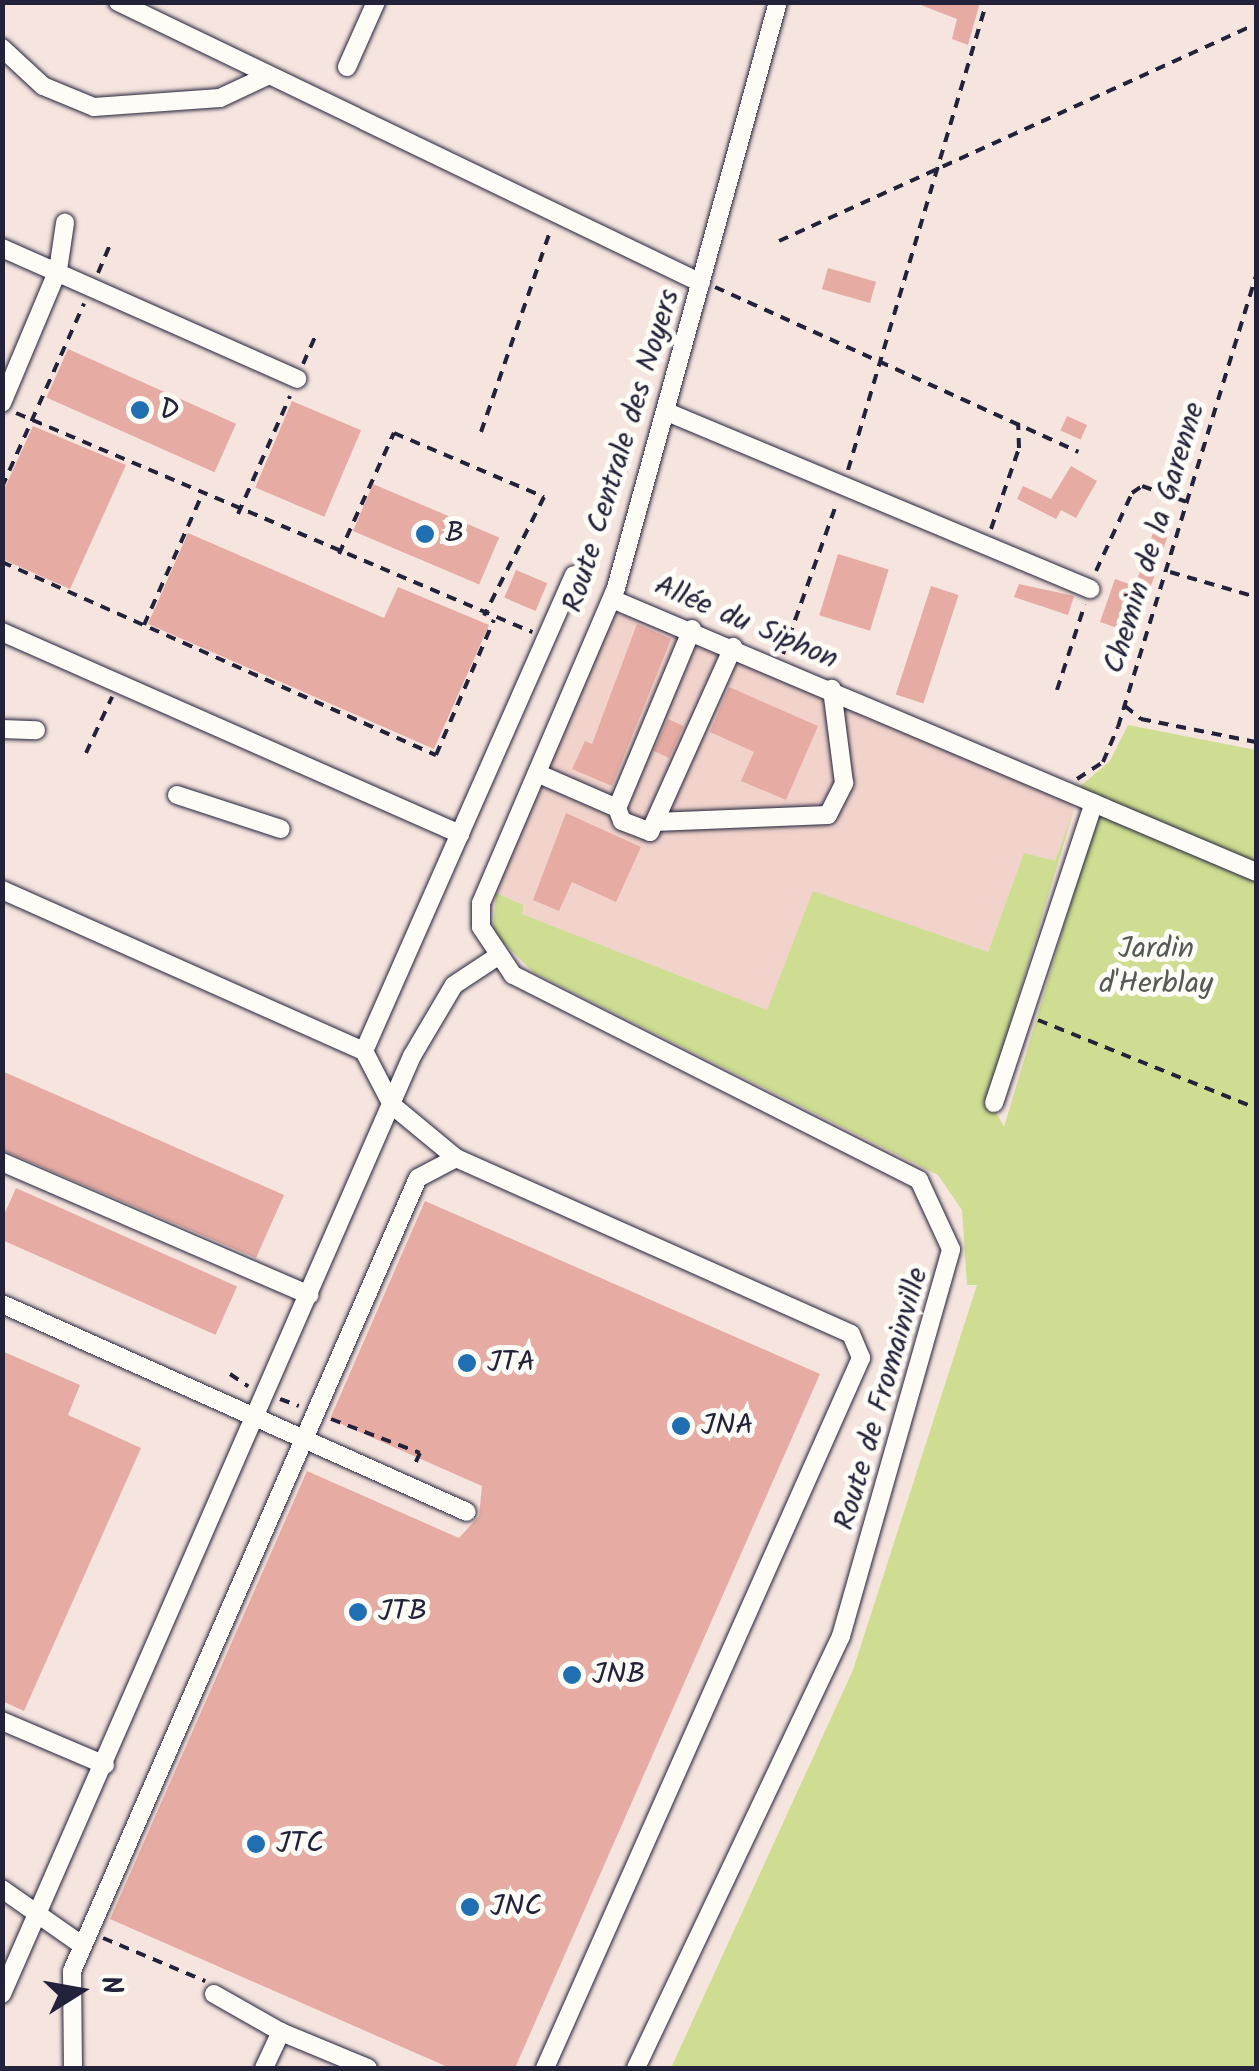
<!DOCTYPE html>
<html>
<head>
<meta charset="utf-8">
<style>
  body { margin:0 }
  #map { position:relative; width:1259px; height:2071px; overflow:hidden; background:#f6e4de; font-family:Kalam,sans-serif }
  div>[style] { position:absolute }
  .built>* { inset:0; background:#f1d3cc }
  .green>* { inset:0; background:#cedd91 }
  .building>* { inset:0; background:#e6aca3; transform-origin:0 0 }
  .path>* { height:4px; margin-top:-2px; transform-origin:0; background:repeating-linear-gradient(90deg,#22223b 0 10px,transparent 0 18px) }
  .roads { filter:drop-shadow(0 0 2px #22223b) drop-shadow(0 0 2px #22223b) }
  .minor>* { height:18px; margin:-9px; padding:0 9px; transform-origin:9px; border-radius:9px; background:#fdfcf7 }
  .dots>* { width:28px; height:28px; translate:-50% -50%; box-sizing:border-box; border:5px solid #fdfcf7; border-radius:50% }
  span { translate:-50% -50%; white-space:nowrap; text-align:center; line-height:1.15; -webkit-text-stroke:10px #fdfcf7; paint-order:stroke }
  .poi-label { font-size:30px; color:#22223b }
  .left { translate:0 -50%; text-align:left }
  .street-label { font-size:30px; color:#22223b }
  .park-label { font-size:30px; color:#565a55 }
  .frame { position:absolute; inset:0; border:5px solid #22223b; pointer-events:none }
  .north { position:absolute; left:30px; top:1941px; width:100px; height:100px; -webkit-text-stroke:8px #fdfcf7; paint-order:stroke; rotate:79deg; font-size:28px; font-weight:700; line-height:40px; text-align:center; color:#22223b }
  .north::after { content:''; display:block; margin:auto; width:35px; height:45px; background:#22223b; clip-path:polygon(50% 0,100% 100%,50% 72%,0 100%) }
</style>
</head>
<body>
<div id="map">
  <div class="built">
    <div style="clip-path:polygon(645px 602px,1067px 798px,1074px 810px,1055px 862px,1024px 854px,988px 952px,767px 1010px,522px 914px,524px 905px,496px 893px,612px 616px,638px 615px)"></div>
  </div>
  <div class="green">
    <div style="clip-path:polygon(1128px 725px,1256px 750px,1256px 2068px,671px 2068px,853px 1670px,977px 1285px,967px 1285px,962px 1210px,938px 1175px,533px 972px,493px 932px,496px 893px,524px 905px,522px 914px,767px 1010px,813px 891px,988px 952px,1024px 853px,1055px 861px,1074px 810px,988px 1097px,1004px 1127px,1102px 800px,1078px 788px,1110px 761px)"></div>
  </div>
  <div class="building">
    <div style="clip-path:polygon(913px 2px,980px 2px,968px 45px,952px 39px,957px 19px)"></div>
    <div style="left:828px;top:268px;width:50px;height:22px;rotate:16deg"></div>
    <div style="left:68px;top:349px;width:184px;height:53px;rotate:24deg"></div>
    <div style="left:292px;top:401px;width:75px;height:94px;rotate:23deg"></div>
    <div style="left:1067px;top:416px;width:22px;height:16px;rotate:24deg"></div>
    <div style="clip-path:polygon(33px 426px,126px 465px,70px 589px,2px 559px,2px 494px)"></div>
    <div style="clip-path:polygon(1071px 466px,1097px 481px,1076px 518px,1061px 510px,1056px 519px,1017px 499px,1023px 486px,1051px 499px)"></div>
    <div style="left:373px;top:484px;width:137px;height:51px;rotate:23deg"></div>
    <div style="clip-path:polygon(1156px 524px,1170px 529px,1145px 604px,1133px 609px,1135px 634px,1100px 622px,1115px 579px,1135px 586px)"></div>
    <div style="clip-path:polygon(188px 533px,384px 618px,398px 587px,489px 625px,434px 749px,148px 624px)"></div>
    <div style="left:838px;top:554px;width:53px;height:64px;rotate:17deg"></div>
    <div style="left:516px;top:570px;width:34px;height:30px;rotate:23deg"></div>
    <div style="clip-path:polygon(1019px 584px,1074px 596px,1068px 615px,1014px 597px)"></div>
    <div style="left:931px;top:586px;width:29px;height:114px;rotate:18deg"></div>
    <div style="clip-path:polygon(637px 624px,671px 639px,612px 786px,572px 769px,585px 741px,592px 744px)"></div>
    <div style="clip-path:polygon(729px 687px,818px 726px,786px 800px,741px 781px,754px 752px,710px 732px)"></div>
    <div style="left:668px;top:719px;width:17px;height:35px;rotate:24deg"></div>
    <div style="clip-path:polygon(566px 813px,641px 847px,616px 902px,572px 882px,559px 911px,533px 900px)"></div>
    <div style="clip-path:polygon(2px 1071px,284px 1195px,256px 1258px,2px 1150px)"></div>
    <div style="left:16px;top:1188px;width:242px;height:53px;rotate:24deg"></div>
    <div style="clip-path:polygon(425px 1201px,820px 1374px,515px 2068px,450px 2068px,110px 1919px,307px 1471px,459px 1538px,479px 1516px,482px 1486px,330px 1419px)"></div>
    <div style="clip-path:polygon(2px 1351px,80px 1385px,68px 1415px,141px 1448px,24px 1711px,2px 1701px)"></div>
  </div>
  <div class="path">
    <div style="left:779px;top:241px;width:524px;rotate:-24.46deg"></div>
    <div style="left:98px;top:273px;width:33px;rotate:-67deg"></div>
    <div style="left:715px;top:287px;width:399px;rotate:24.4deg"></div>
    <div style="left:303px;top:364px;width:35px;rotate:-66deg"></div>
    <div style="left:16px;top:413px;width:561px;rotate:23deg"></div>
    <div style="left:481px;top:432px;width:215px;rotate:-71deg"></div>
    <div style="left:848px;top:470px;width:488px;rotate:-73.5deg"></div>
    <div style="left:2px;top:487px;width:201px;rotate:-65.9deg"></div>
    <div style="left:238px;top:514px;width:129px;rotate:-66.2deg"></div>
    <div style="left:991px;top:529px;width:86px;rotate:-70.9deg"></div>
    <div style="left:1019px;top:448px;width:25px;rotate:-92deg"></div>
    <div style="left:339px;top:554px;width:133px;rotate:-65.6deg"></div>
    <div style="left:394px;top:433px;width:163px;rotate:23.1deg"></div>
    <div style="left:544px;top:497px;width:133px;rotate:116.8deg"></div>
    <div style="left:2px;top:562px;width:475px;rotate:24deg"></div>
    <div style="left:436px;top:755px;width:147px;rotate:-66.8deg"></div>
    <div style="left:1096px;top:571px;width:86px;rotate:-65.2deg"></div>
    <div style="left:1132px;top:493px;width:12px;rotate:-35deg"></div>
    <div style="left:1142px;top:486px;width:51px;rotate:19.5deg"></div>
    <div style="left:1170px;top:572px;width:90px;rotate:16.2deg"></div>
    <div style="left:144px;top:625px;width:140px;rotate:-66deg"></div>
    <div style="left:783px;top:654px;width:161px;rotate:-70.4deg"></div>
    <div style="left:1057px;top:690px;width:90px;rotate:-72deg"></div>
    <div style="left:1125px;top:706px;width:21px;rotate:39deg"></div>
    <div style="left:1141px;top:719px;width:117px;rotate:11.3deg"></div>
    <div style="left:86px;top:753px;width:62px;rotate:-65.1deg"></div>
    <div style="left:1077px;top:779px;width:31px;rotate:-33deg"></div>
    <div style="left:1103px;top:762px;width:38px;rotate:-67deg"></div>
    <div style="left:1118px;top:727px;width:471px;rotate:-73deg"></div>
    <div style="left:1038px;top:1020px;width:235px;rotate:22deg"></div>
    <div style="left:230px;top:1374px;width:22px;rotate:34deg"></div>
    <div style="left:280px;top:1399px;width:20px;rotate:20deg"></div>
    <div style="left:331px;top:1419px;width:95px;rotate:20.9deg"></div>
    <div style="left:420px;top:1453px;width:17px;rotate:115deg"></div>
    <div style="left:103px;top:1938px;width:111px;rotate:22.9deg"></div>
  </div>
  <div class="roads">
    <div class="minor">
      <div style="left:118px;top:2px;width:647px;rotate:25.73deg"></div>
      <div style="left:2px;top:48px;width:56px;rotate:42.8deg"></div>
      <div style="left:43px;top:86px;width:55px;rotate:22.4deg"></div>
      <div style="left:94px;top:107px;width:126px;rotate:-4.1deg"></div>
      <div style="left:220px;top:98px;width:54px;rotate:-25.1deg"></div>
      <div style="left:347px;top:67px;width:71px;rotate:-66deg"></div>
      <div style="left:2px;top:248px;width:323px;rotate:23.9deg"></div>
      <div style="left:2px;top:403px;width:144px;rotate:-67.2deg"></div>
      <div style="left:58px;top:270px;width:48px;rotate:-81.5deg"></div>
      <div style="left:667px;top:412px;width:459px;rotate:22.7deg"></div>
      <div style="left:612px;top:599px;width:699px;rotate:22.97deg"></div>
      <div style="left:692px;top:629px;width:194px;rotate:112.7deg"></div>
      <div style="left:617px;top:808px;width:14px;rotate:69deg"></div>
      <div style="left:622px;top:821px;width:30px;rotate:21deg"></div>
      <div style="left:650px;top:832px;width:203px;rotate:-65.8deg"></div>
      <div style="left:2px;top:632px;width:501px;rotate:23.8deg"></div>
      <div style="left:2px;top:729px;width:34px;rotate:2deg"></div>
      <div style="left:537px;top:773px;width:87px;rotate:23.6deg"></div>
      <div style="left:177px;top:795px;width:109px;rotate:18.1deg"></div>
      <div style="left:655px;top:822px;width:173px;rotate:-2.3deg"></div>
      <div style="left:828px;top:815px;width:36px;rotate:-63deg"></div>
      <div style="left:844px;top:783px;width:95px;rotate:-97.3deg"></div>
      <div style="left:2px;top:890px;width:396px;rotate:24deg"></div>
      <div style="left:364px;top:1051px;width:61px;rotate:62.6deg"></div>
      <div style="left:392px;top:1105px;width:83px;rotate:39.6deg"></div>
      <div style="left:364px;top:1051px;width:520px;rotate:-66.19deg"></div>
      <div style="left:994px;top:1103px;width:316px;rotate:-71.6deg"></div>
      <div style="left:2px;top:1162px;width:335px;rotate:23.4deg"></div>
      <div style="left:2px;top:1304px;width:509px;rotate:24.1deg"></div>
      <div style="left:2px;top:1721px;width:112px;rotate:23.1deg"></div>
      <div style="left:2px;top:1889px;width:99px;rotate:35.1deg"></div>
      <div style="left:2px;top:1994px;width:1024px;rotate:-66.39deg"></div>
      <div style="left:412px;top:1056px;width:82px;rotate:-59.4deg"></div>
      <div style="left:454px;top:985px;width:49px;rotate:-33.4deg"></div>
      <div style="left:214px;top:1994px;width:77px;rotate:29.6deg"></div>
      <div style="left:73px;top:2068px;width:97px;rotate:-90.6deg"></div>
      <div style="left:72px;top:1971px;width:865px;rotate:-66.43deg"></div>
      <div style="left:418px;top:1178px;width:43px;rotate:-27.8deg"></div>
      <div style="left:456px;top:1158px;width:432px;rotate:24deg"></div>
      <div style="left:851px;top:1334px;width:26px;rotate:67deg"></div>
      <div style="left:861px;top:1358px;width:777px;rotate:113.99deg"></div>
      <div style="left:264px;top:2068px;width:40px;rotate:-65deg"></div>
      <div style="left:281px;top:2032px;width:94px;rotate:22.5deg"></div>
      <div style="left:636px;top:2068px;width:478px;rotate:-64.6deg"></div>
      <div style="left:841px;top:1636px;width:402px;rotate:-74.1deg"></div>
      <div style="left:951px;top:1249px;width:76px;rotate:-114.9deg"></div>
      <div style="left:919px;top:1180px;width:455px;rotate:-153.2deg"></div>
      <div style="left:513px;top:975px;width:58px;rotate:-123.7deg"></div>
      <div style="left:481px;top:927px;width:24px;rotate:-90deg"></div>
      <div style="left:481px;top:903px;width:343px;rotate:-66.8deg"></div>
      <div style="left:616px;top:588px;width:608px;rotate:-74.55deg"></div>
    </div>
  </div>
  <div class="dots">
    <div style="left:140px;top:410px;background:#1f6fb2"></div>
    <div style="left:425px;top:534px;background:#1f6fb2"></div>
    <div style="left:467px;top:1363px;background:#1f6fb2"></div>
    <div style="left:681px;top:1426px;background:#1f6fb2"></div>
    <div style="left:358px;top:1612px;background:#1f6fb2"></div>
    <div style="left:572px;top:1675px;background:#1f6fb2"></div>
    <div style="left:256px;top:1844px;background:#1f6fb2"></div>
    <div style="left:470px;top:1907px;background:#1f6fb2"></div>
  </div>
  <div class="poi-label">
    <span class="left" style="left:160px;top:410px">D</span>
    <span class="left" style="left:445px;top:534px">B</span>
    <span class="left" style="left:487px;top:1363px">JTA</span>
    <span class="left" style="left:701px;top:1426px">JNA</span>
    <span class="left" style="left:378px;top:1612px">JTB</span>
    <span class="left" style="left:592px;top:1675px">JNB</span>
    <span class="left" style="left:276px;top:1844px">JTC</span>
    <span class="left" style="left:490px;top:1907px">JNC</span>
  </div>
  <div class="street-label">
    <span style="left:622px;top:451px;rotate:-73deg">Route Centrale des Noyers</span>
    <span style="left:1155px;top:538px;rotate:-73deg">Chemin de la Garenne</span>
    <span style="left:746px;top:623px;rotate:23deg">Allée du Siphon</span>
    <span style="left:882px;top:1399px;rotate:-74deg">Route de Fromainville</span>
  </div>
  <div class="park-label">
    <span style="left:1156px;top:966px">Jardin<br>d'Herblay</span>
  </div>
  <div class="frame"></div>
  <div class="north">N</div>
</div>
</body>
</html>
